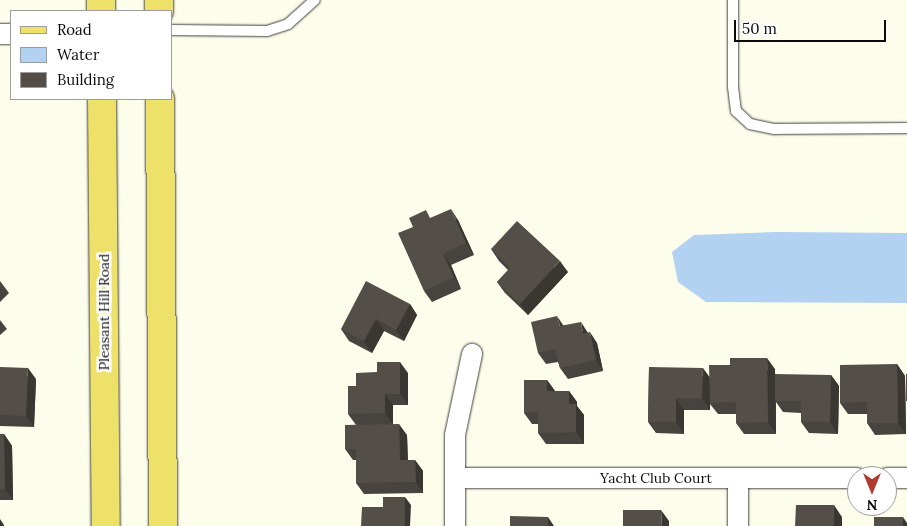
<!DOCTYPE html>
<style>
body{margin:0}
#map{position:relative;width:907px;height:526px;overflow:hidden;background:#fdfdeb;font-family:Lora,serif}
div>[style]{position:absolute}
.water>*{inset:0;background:#b3d1f1}
.roads{filter:drop-shadow(0 0 1px #3e3e3e) drop-shadow(0 0 1px #3e3e3e)}
.service>*{height:10px;margin:-5px;padding:0 5px;transform-origin:5px;border-radius:5px;background:#fff}
.minor>*{height:20px;margin:-10px;padding:0 10px;transform-origin:10px;border-radius:10px;background:#fff}
.primary>*{height:28px;margin:-14px;padding:0 14px;transform-origin:14px;border-radius:14px;background:#ede16a}
.wall>*{inset:0;background:#47433e}
.shaded-wall>*{inset:0;background:#3a3732}
.building>*{inset:0;background:#534e48}
span{translate:-50% -50%;white-space:nowrap;text-align:center;line-height:1.15;-webkit-text-stroke:5px #fff;paint-order:stroke}
.street-label{font-size:14px;color:#0b0b0b}
.legend{position:absolute;left:10px;top:10px;width:162px;height:90px;box-sizing:border-box;background:#fff;border:1px solid #9d9d9d;margin:0;padding:6px 9px;list-style:none;font-size:15px;color:#0b0b0b}
.legend li{display:flex;align-items:center;gap:10px;height:25px}
.legend b{width:25px;border:1px solid #9d9d9d}
.north{position:absolute;left:847px;top:466px;width:50px;height:50px;box-sizing:border-box;background:#fff;border:1px solid #9d9d9d;border-radius:50%;rotate:180deg;font-size:14px;font-weight:700;line-height:20px;text-align:center;color:#0b0b0b}
.north::after{content:'';display:block;margin:auto;width:18px;height:22px;background:#af3c2f;clip-path:polygon(50% 0,100% 100%,50% 72%,0 100%)}
.scale{position:absolute;left:734px;top:20px;width:152px;height:22px;box-sizing:border-box;border:2px solid #0b0b0b;border-top:0;padding-left:6px;font-size:15px;line-height:18px;white-space:nowrap;color:#0b0b0b;-webkit-text-stroke:4px #fff;paint-order:stroke}
</style>
<div id="map">
<div class="water">
<i style="clip-path:polygon(775px 232px,907px 233px,907px 303px,706px 302px,678px 282px,672px 252px,694px 235px)"></i>
</div>
<div class="roads">
<div class="service">
<i style="left:733px;top:0;width:87px;rotate:90deg"></i>
<i style="left:733px;top:87px;width:24px;rotate:83deg"></i>
<i style="left:736px;top:111px;width:19px;rotate:43deg"></i>
<i style="left:750px;top:124px;width:25px;rotate:12deg"></i>
<i style="left:774px;top:129px;width:133px;rotate:-0.4deg"></i>
<i style="left:171px;top:30px;width:96px;rotate:0.6deg"></i>
<i style="left:267px;top:31px;width:22px;rotate:-18deg"></i>
<i style="left:288px;top:24px;width:36px;rotate:-42deg"></i>
</div>
<div class="minor">
<i style="left:0;top:34px;width:11px"></i>
<i style="left:455px;top:478px;width:402px"></i>
<i style="left:887px;top:478px;width:20px"></i>
<i style="left:455px;top:526px;width:91px;rotate:-90deg"></i>
<i style="left:455px;top:435px;width:83px;rotate:-78.1deg"></i>
<i style="left:738px;top:526px;width:48px;rotate:-90deg"></i>
</div>
<div class="primary">
<i style="left:101px;top:0;width:11px;rotate:90deg"></i>
<i style="left:159px;top:0;width:11px;rotate:90deg"></i>
<i style="left:102px;top:99px;width:427px;rotate:89.5deg"></i>
<i style="left:160px;top:99px;width:427px;rotate:89.6deg"></i>
</div>
</div>
<div class="wall">
<i style="clip-path:polygon(431px 218px,458px 220px,474px 255px,451px 265px,461px 289px,432px 302px,424px 291px)"></i>
<i style="clip-path:polygon(491px 249px,568px 272px,528px 315px,505px 293px,497px 282px,508px 270px,499px 261px)"></i>
<i style="clip-path:polygon(0 281px,9px 293px,0 302px)"></i>
<i style="clip-path:polygon(410px 304px,417px 315px,404px 341px,384px 331px,372px 353px,349px 341px,341px 329px)"></i>
<i style="clip-path:polygon(0 320px,7px 329px,0 335px)"></i>
<i style="clip-path:polygon(564px 325px,588px 333px,597px 343px,603px 371px,568px 379px,560px 368px,558px 362px,546px 364px,538px 353px)"></i>
<i style="clip-path:polygon(897px 364px,905px 376px,906px 434px,875px 435px,867px 423px,867px 414px,848px 414px,840px 403px)"></i>
<i style="clip-path:polygon(0 367px,36px 379px,34px 427px,0 426px)"></i>
<i style="clip-path:polygon(649px 367px,709px 377px,775px 369px,775px 383px,831px 375px,839px 386px,838px 434px,809px 433px,801px 422px,801px 413px,783px 412px,776px 402px,776px 434px,744px 434px,736px 423px,736px 414px,718px 414px,710px 404px,710px 410px,684px 410px,684px 434px,656px 433px,648px 422px)"></i>
<i style="clip-path:polygon(408px 373px,408px 405px,393px 405px,393px 424px,407px 435px,408px 460px,415px 460px,423px 471px,423px 493px,364px 494px,356px 483px,356px 460px,353px 460px,345px 449px,356px 425px,348px 414px,356px 386px)"></i>
<i style="clip-path:polygon(547px 380px,555px 391px,569px 391px,577px 402px,577px 406px,584px 415px,584px 444px,546px 444px,538px 433px,538px 424px,532px 424px,524px 413px)"></i>
<i style="clip-path:polygon(0 434px,4px 434px,12px 446px,13px 500px,0 500px)"></i>
</div>
<div class="shaded-wall">
<i style="clip-path:polygon(451px 209px,458px 220px,474px 255px,466px 243px)"></i>
<i style="clip-path:polygon(443px 254px,451px 265px,461px 289px,454px 277px)"></i>
<i style="clip-path:polygon(560px 261px,568px 272px,528px 315px,520px 304px)"></i>
<i style="clip-path:polygon(410px 304px,417px 315px,404px 341px,396px 330px)"></i>
<i style="clip-path:polygon(557px 316px,565px 328px,560px 326px)"></i>
<i style="clip-path:polygon(376px 319px,384px 331px,372px 353px,364px 341px)"></i>
<i style="clip-path:polygon(581px 322px,588px 333px,583px 334px)"></i>
<i style="clip-path:polygon(590px 332px,597px 343px,603px 371px,596px 360px)"></i>
<i style="clip-path:polygon(767px 358px,775px 369px,776px 434px,768px 422px)"></i>
<i style="clip-path:polygon(400px 362px,408px 373px,408px 405px,400px 394px)"></i>
<i style="clip-path:polygon(897px 364px,905px 376px,906px 434px,898px 423px)"></i>
<i style="clip-path:polygon(28px 368px,36px 379px,34px 427px,26px 416px)"></i>
<i style="clip-path:polygon(703px 368px,711px 379px,710px 410px,702px 399px)"></i>
<i style="clip-path:polygon(831px 375px,839px 386px,838px 434px,830px 422px)"></i>
<i style="clip-path:polygon(547px 380px,555px 391px,547px 391px)"></i>
<i style="clip-path:polygon(569px 391px,577px 402px,577px 406px,584px 415px,584px 444px,576px 432px,569px 404px)"></i>
<i style="clip-path:polygon(385px 394px,393px 405px,393px 425px,385px 413px)"></i>
<i style="clip-path:polygon(676px 398px,684px 410px,684px 434px,676px 422px)"></i>
<i style="clip-path:polygon(399px 424px,407px 435px,408px 471px,400px 460px)"></i>
<i style="clip-path:polygon(4px 434px,12px 446px,13px 500px,5px 489px)"></i>
<i style="clip-path:polygon(415px 460px,423px 471px,423px 493px,416px 482px)"></i>
<i style="clip-path:polygon(405px 497px,411px 505px,410px 526px,405px 526px)"></i>
<i style="clip-path:polygon(834px 505px,842px 517px,842px 526px,834px 526px)"></i>
<i style="clip-path:polygon(661px 510px,669px 521px,669px 526px,662px 526px)"></i>
<i style="clip-path:polygon(548px 517px,554px 526px,548px 526px)"></i>
<i style="clip-path:polygon(903px 517px,907px 523px,907px 526px,903px 526px)"></i>
<i style="clip-path:polygon(0 519px,4px 525px,4px 526px,0 526px)"></i>
</div>
<div class="building">
<i style="clip-path:polygon(451px 209px,466px 243px,443px 254px,454px 277px,424px 291px,398px 233px,413px 227px,409px 218px,426px 210px,430px 218px)"></i>
<i style="clip-path:polygon(517px 221px,560px 261px,520px 304px,497px 282px,510px 268px,491px 249px)"></i>
<i style="clip-path:polygon(366px 281px,410px 304px,396px 330px,376px 319px,364px 341px,341px 329px)"></i>
<i style="clip-path:polygon(557px 316px,560px 326px,581px 322px,583px 334px,590px 332px,596px 360px,560px 368px,555px 349px,538px 353px,531px 322px)"></i>
<i style="clip-path:polygon(730px 358px,767px 358px,768px 422px,736px 423px,736px 402px,710px 403px,709px 365px,730px 365px)"></i>
<i style="clip-path:polygon(377px 362px,400px 362px,400px 394px,385px 394px,385px 413px,348px 414px,348px 386px,356px 386px,356px 373px,377px 372px)"></i>
<i style="clip-path:polygon(897px 364px,898px 423px,867px 423px,867px 402px,840px 403px,840px 365px)"></i>
<i style="clip-path:polygon(0 367px,28px 368px,26px 416px,0 415px)"></i>
<i style="clip-path:polygon(649px 367px,703px 368px,702px 399px,676px 398px,676px 422px,648px 422px)"></i>
<i style="clip-path:polygon(775px 374px,831px 375px,830px 422px,801px 422px,801px 401px,775px 401px)"></i>
<i style="clip-path:polygon(906px 374px,907px 374px,907px 401px,906px 401px)"></i>
<i style="clip-path:polygon(524px 380px,547px 380px,547px 391px,569px 391px,569px 404px,576px 404px,576px 432px,538px 433px,538px 412px,524px 413px)"></i>
<i style="clip-path:polygon(399px 424px,400px 460px,415px 460px,416px 482px,356px 483px,356px 449px,345px 449px,345px 425px)"></i>
<i style="clip-path:polygon(0 434px,4px 434px,5px 489px,0 489px)"></i>
<i style="clip-path:polygon(383px 497px,405px 497px,405px 526px,361px 526px,362px 507px,383px 507px)"></i>
<i style="clip-path:polygon(796px 505px,834px 505px,834px 526px,795px 526px)"></i>
<i style="clip-path:polygon(623px 510px,661px 510px,662px 526px,623px 526px)"></i>
<i style="clip-path:polygon(510px 516px,548px 517px,548px 526px,510px 526px)"></i>
<i style="clip-path:polygon(874px 517px,903px 517px,903px 526px,874px 526px)"></i>
</div>
<div class="street-label">
<span style="left:104px;top:312px;rotate:-90deg">Pleasant Hill Road</span>
<span style="left:656px;top:478px">Yacht Club Court</span>
</div>
<ul class="legend">
<li><b style="height:6px;background:#ede16a"></b>Road</li>
<li><b style="height:14px;background:#b3d1f1"></b>Water</li>
<li><b style="height:14px;background:#534e48"></b>Building</li>
</ul>
<div class="north">N</div>
<div class="scale">50 m</div>
</div>
